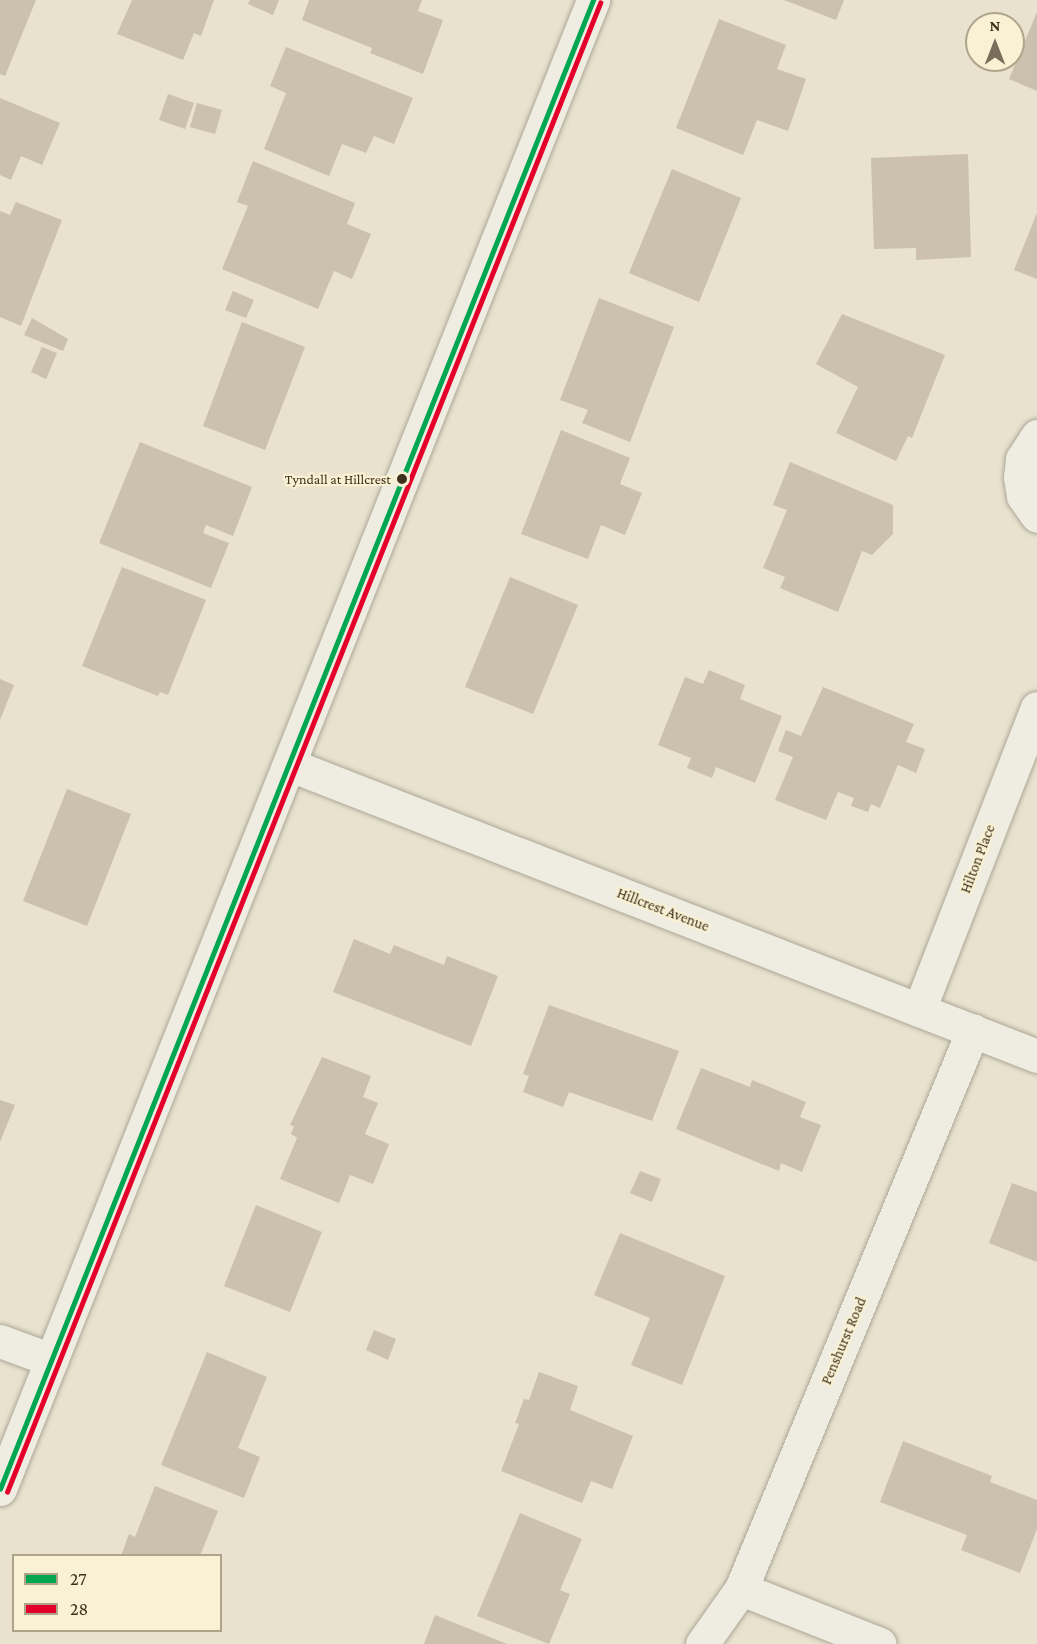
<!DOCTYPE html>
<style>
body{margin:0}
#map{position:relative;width:1037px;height:1644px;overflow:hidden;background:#e8e2ce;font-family:"Crimson Pro",serif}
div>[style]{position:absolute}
.building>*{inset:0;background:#ccc0ae}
.roads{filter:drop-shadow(0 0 2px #ada797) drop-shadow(0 0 2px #ada797)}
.street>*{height:33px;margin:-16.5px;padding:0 16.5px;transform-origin:16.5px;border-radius:16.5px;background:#efece1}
.secondary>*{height:33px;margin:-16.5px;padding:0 16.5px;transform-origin:16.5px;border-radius:16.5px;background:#efece1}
.bus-1>*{height:4.5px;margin:-2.25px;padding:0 2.25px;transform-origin:2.25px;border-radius:2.25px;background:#00a651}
.bus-2>*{height:4.5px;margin:-2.25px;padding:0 2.25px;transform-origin:2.25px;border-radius:2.25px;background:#e4002b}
.dots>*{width:16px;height:16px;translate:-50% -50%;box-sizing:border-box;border:3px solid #f9f1d4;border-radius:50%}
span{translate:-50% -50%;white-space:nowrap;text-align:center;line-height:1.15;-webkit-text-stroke:4.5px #f9f1d4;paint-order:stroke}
.bus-label{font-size:14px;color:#3e301d}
.right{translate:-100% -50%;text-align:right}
.street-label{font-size:15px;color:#3e301d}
.legend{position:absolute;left:12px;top:1554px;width:210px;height:78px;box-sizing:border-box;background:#f9f1d4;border:2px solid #aea48b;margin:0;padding:8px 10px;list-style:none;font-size:18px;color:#3e301d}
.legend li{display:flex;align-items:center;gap:12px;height:30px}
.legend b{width:30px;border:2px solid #aea48b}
.north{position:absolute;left:965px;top:12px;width:60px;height:60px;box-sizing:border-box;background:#f9f1d4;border:2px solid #aea48b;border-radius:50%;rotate:0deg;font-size:16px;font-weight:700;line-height:24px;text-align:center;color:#3e301d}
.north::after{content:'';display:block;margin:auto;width:21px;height:27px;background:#7a6e5b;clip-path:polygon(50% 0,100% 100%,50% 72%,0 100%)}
</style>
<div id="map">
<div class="building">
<i style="clip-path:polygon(0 0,36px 0,5px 76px,0 74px)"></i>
<i style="clip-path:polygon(132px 0,214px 0,201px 36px,194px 33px,183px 60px,117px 34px)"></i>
<i style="clip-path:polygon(250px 0,279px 0,273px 15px,248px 4px)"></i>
<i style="clip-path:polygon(309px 0,422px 0,418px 11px,443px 20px,423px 74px,370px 53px,372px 48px,302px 20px)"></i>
<i style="clip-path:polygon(784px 0,844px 0,836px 20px)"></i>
<i style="clip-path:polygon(1037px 12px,1037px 91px,1009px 79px)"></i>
<i style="clip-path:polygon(719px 19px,786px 45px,777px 69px,806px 79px,788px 131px,757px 120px,743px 155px,676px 128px)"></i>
<i style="clip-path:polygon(286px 47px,413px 98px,394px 144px,374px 136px,366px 153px,342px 144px,329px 176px,264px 149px,286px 93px,270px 86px)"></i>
<i style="clip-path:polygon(168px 94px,194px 103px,185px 129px,159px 120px)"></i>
<i style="clip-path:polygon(0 98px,60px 123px,42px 165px,21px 156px,11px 180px,0 175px)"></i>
<i style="clip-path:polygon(197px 103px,222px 110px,215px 134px,190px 127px)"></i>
<i style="clip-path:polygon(968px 154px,971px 257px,916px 260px,916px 248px,874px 249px,871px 158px)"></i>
<i style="clip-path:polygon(253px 161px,355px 203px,347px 224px,371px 234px,352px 279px,334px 271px,318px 309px,222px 269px,248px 206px,237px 202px)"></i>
<i style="clip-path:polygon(672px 169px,741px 198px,699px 302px,629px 273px)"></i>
<i style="clip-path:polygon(16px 202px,62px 220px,21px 326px,0 317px,0 211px,10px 215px)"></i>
<i style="clip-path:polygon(1037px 213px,1037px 279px,1014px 270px)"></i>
<i style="clip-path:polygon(233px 291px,254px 300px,246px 318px,225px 310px)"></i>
<i style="clip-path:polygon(599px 298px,674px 327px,630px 442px,582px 423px,588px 410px,560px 400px)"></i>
<i style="clip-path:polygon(842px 314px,945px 355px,912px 438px,908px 436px,896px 461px,836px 433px,858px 387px,816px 364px)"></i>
<i style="clip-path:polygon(32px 318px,68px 339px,63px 351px,24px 335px)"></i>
<i style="clip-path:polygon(242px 322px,305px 347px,265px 450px,203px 426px)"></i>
<i style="clip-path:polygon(42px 347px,57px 353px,46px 379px,31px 372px)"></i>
<i style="clip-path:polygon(561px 430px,630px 458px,620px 484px,642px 493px,625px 535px,601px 525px,588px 559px,521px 534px)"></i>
<i style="clip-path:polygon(140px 442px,252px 487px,233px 536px,206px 525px,203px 533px,229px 543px,211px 588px,99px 543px)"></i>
<i style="clip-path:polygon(790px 462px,893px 505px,893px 534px,872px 555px,862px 551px,838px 612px,780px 588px,785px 577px,763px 568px,787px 510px,773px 505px)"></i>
<i style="clip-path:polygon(122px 567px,206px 600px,168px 695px,160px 692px,158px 696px,82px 666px)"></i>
<i style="clip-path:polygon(510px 577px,578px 605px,533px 714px,465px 687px)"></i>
<i style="clip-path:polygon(709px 670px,745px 685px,740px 699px,782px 716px,755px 783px,716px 767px,712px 778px,687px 768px,691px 758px,658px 745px,685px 677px,703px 684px)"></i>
<i style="clip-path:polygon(0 679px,14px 685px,0 720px)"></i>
<i style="clip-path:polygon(823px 687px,914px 724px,906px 742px,925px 749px,916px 773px,898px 765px,880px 808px,871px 804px,868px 812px,851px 806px,854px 798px,838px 792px,826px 820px,775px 800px,793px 757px,778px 751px,786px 730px,801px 736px)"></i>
<i style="clip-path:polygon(67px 789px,131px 814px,87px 926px,23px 901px)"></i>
<i style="clip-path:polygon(354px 939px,390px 954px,394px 945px,444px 965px,447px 956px,498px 976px,471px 1046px,333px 992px)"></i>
<i style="clip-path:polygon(549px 1005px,679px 1051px,652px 1121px,569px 1092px,563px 1107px,523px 1092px,529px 1076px,523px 1074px)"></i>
<i style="clip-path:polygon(322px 1057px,371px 1076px,363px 1097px,378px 1103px,365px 1134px,389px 1144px,373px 1184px,350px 1175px,339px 1203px,280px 1179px,297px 1138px,291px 1134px,294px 1126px,290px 1125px)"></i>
<i style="clip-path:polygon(701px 1068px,750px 1087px,752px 1080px,806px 1102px,800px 1117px,821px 1125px,802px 1172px,781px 1163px,779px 1171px,676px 1129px)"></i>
<i style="clip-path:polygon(0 1100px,15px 1105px,0 1142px)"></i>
<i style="clip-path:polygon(640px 1171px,661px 1179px,652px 1202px,630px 1193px)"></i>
<i style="clip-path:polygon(1012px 1183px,1037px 1192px,1037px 1262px,989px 1243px)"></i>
<i style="clip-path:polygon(256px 1205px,322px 1232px,290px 1312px,224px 1286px)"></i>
<i style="clip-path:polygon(620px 1233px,725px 1276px,682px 1385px,631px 1365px,650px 1318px,594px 1295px)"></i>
<i style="clip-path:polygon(374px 1330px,396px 1339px,388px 1360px,366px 1350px)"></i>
<i style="clip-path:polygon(207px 1352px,267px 1377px,238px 1448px,260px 1457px,244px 1498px,161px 1465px)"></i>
<i style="clip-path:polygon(539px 1372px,578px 1386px,570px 1410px,633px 1436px,612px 1489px,591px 1481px,582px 1503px,501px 1471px,519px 1424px,515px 1423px,524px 1399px,529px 1400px)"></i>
<i style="clip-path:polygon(903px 1441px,992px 1476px,990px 1482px,1037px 1500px,1037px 1529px,1020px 1573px,961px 1550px,967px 1535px,880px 1502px)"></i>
<i style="clip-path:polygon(155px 1486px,218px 1511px,200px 1556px,121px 1556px,129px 1534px,135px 1537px)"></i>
<i style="clip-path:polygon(520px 1513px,582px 1539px,560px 1590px,570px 1594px,549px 1644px,477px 1616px)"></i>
<i style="clip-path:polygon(435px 1615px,507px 1644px,424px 1644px)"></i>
</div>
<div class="roads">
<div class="street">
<i style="left:1037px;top:436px;width:27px;rotate:123deg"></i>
<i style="left:1022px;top:459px;width:18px;rotate:96deg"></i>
<i style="left:1020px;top:477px;width:19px;rotate:81deg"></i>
<i style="left:1023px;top:496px;width:24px;rotate:55deg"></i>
<i style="left:290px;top:765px;width:802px;rotate:21.28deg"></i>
<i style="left:919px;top:1010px;width:324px;rotate:-68.7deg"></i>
<i style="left:0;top:1341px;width:55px;rotate:20.1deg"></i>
<i style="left:741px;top:1589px;width:149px;rotate:21.6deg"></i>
<i style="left:702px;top:1644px;width:67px;rotate:-54.7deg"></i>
<i style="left:741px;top:1589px;width:605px;rotate:-67.46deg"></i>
</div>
<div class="secondary">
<i style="left:0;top:1489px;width:1603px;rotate:-68.28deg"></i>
</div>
</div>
<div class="bus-1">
<i style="left:0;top:1489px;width:1603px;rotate:-68.28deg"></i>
</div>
<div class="bus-2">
<i style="left:7px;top:1492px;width:1603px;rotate:-68.28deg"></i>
</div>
<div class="dots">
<i style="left:402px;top:479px;background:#3e301d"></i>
</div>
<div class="bus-label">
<span class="right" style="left:391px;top:479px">Tyndall at Hillcrest</span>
</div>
<div class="street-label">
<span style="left:978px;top:859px;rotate:-69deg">Hilton Place</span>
<span style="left:663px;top:910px;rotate:21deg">Hillcrest Avenue</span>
<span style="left:844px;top:1341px;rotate:-67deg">Penshurst Road</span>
</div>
<ul class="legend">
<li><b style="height:8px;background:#00a651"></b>27</li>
<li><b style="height:8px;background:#e4002b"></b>28</li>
</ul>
<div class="north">N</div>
</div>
